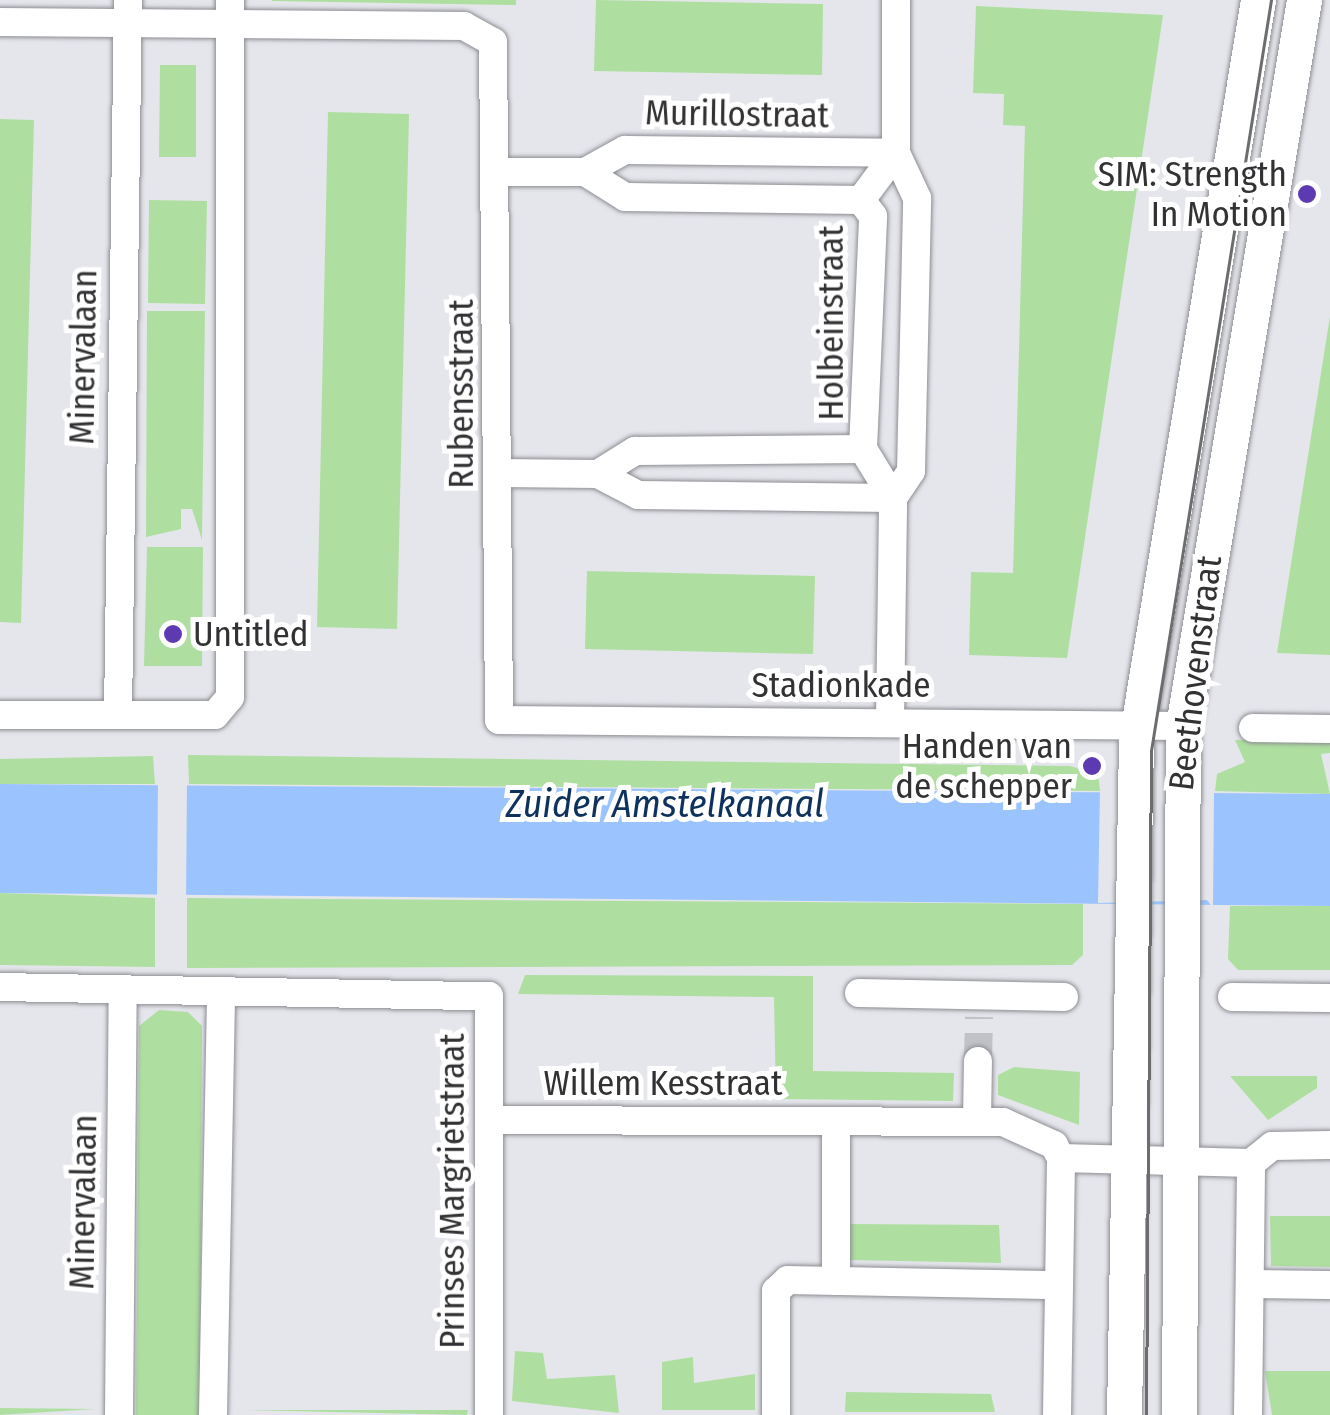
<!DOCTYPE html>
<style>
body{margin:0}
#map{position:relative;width:1330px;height:1415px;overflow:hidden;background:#e5e6ec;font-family:"Fira Sans Condensed",sans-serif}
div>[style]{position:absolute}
.green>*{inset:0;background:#aedfa0}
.water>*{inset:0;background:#9bc4fe}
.pier>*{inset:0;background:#e5e6ec}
.minor-tunnel>*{height:28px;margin-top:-14px;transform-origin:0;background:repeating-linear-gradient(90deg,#c1c2c7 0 28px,transparent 0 42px)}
.roads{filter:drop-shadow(0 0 2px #8d8e93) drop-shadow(0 0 2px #8d8e93)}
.minor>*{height:28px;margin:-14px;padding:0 14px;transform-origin:14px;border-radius:14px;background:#fff}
.major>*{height:35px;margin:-17.5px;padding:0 17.5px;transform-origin:17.5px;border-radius:17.5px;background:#fff}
.tram>*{height:2.5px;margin:-1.25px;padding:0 1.25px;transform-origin:1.25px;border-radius:1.25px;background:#6d6d70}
.dots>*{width:28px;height:28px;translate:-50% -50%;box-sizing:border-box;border:5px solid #fff;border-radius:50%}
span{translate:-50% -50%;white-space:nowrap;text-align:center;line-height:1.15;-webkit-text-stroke:10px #fff;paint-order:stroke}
.street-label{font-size:35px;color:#323234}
.poi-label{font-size:35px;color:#323234}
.right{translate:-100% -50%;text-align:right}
.left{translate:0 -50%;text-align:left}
.water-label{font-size:38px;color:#0f315d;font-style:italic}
</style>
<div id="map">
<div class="green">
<i style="clip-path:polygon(516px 0,516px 5px,272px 1px,272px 0)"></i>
<i style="clip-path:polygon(596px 0,823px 4px,822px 75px,594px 71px)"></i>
<i style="clip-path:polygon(976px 6px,1163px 15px,1067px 658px,969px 655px,971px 572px,1013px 573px,1025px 126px,1003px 125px,1004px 94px,973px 93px)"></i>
<i style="clip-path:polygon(160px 65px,196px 65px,196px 157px,159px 157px)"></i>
<i style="clip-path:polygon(328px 112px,409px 114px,397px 629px,317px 627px)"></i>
<i style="clip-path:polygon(0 119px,34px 120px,21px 623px,0 622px)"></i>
<i style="clip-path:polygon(149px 200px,207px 201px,205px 304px,148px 303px)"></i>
<i style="clip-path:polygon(147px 311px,205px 311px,202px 540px,192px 509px,181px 509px,181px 529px,146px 537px)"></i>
<i style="clip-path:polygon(1330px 316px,1330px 655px,1277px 653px)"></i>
<i style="clip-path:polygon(147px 547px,203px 547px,202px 666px,144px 666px)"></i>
<i style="clip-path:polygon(587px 571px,815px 576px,813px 654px,585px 649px)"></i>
<i style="clip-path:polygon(1330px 738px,1330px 753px,1321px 754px,1330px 794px,1215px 791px,1217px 774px,1245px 762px,1235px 740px)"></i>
<i style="clip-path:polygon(188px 755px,1069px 766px,1098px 773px,1100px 791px,189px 784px)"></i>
<i style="clip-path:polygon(153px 756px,155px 784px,0 784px,0 759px)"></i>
<i style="clip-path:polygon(0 893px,155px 898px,155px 967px,0 965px)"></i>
<i style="clip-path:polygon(187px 898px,1083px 904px,1083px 955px,1072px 965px,187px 968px)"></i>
<i style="clip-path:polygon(1230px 906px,1330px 906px,1330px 970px,1238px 970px,1228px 959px)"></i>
<i style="clip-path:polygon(525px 975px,813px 976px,813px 1071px,954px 1073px,953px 1101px,776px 1099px,774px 997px,518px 994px)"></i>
<i style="clip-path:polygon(159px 1010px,188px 1012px,202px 1026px,200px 1415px,136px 1415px,139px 1026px)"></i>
<i style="clip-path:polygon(1014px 1067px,1080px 1072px,1079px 1125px,998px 1095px,998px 1075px)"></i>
<i style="clip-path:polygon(1230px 1076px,1317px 1076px,1317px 1088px,1268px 1120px)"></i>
<i style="clip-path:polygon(1270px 1216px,1330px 1216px,1330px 1267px,1271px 1266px)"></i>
<i style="clip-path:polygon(848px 1224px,999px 1225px,1001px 1263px,848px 1260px)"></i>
<i style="clip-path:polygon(515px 1351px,543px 1353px,547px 1379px,615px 1375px,619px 1413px,512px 1401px)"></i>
<i style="clip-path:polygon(693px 1357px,694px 1383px,755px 1374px,755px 1410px,662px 1410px,662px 1362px)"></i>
<i style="clip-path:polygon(1265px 1371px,1330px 1371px,1330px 1415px,1272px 1415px)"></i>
<i style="clip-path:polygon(846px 1392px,991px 1394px,995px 1412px,845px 1412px)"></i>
<i style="clip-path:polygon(0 1408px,95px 1409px,0 1415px)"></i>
<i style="clip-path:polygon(244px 1410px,468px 1410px,467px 1415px)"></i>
</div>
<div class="water">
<i style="clip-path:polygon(0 784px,1330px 794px,1330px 906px,0 893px)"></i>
</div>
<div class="pier">
<i style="clip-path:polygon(158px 779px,187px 779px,186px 903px,157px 903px)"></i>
<i style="clip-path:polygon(1100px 789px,1214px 790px,1213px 908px,1207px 900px,1098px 903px)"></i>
</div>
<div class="minor-tunnel">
<i style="left:978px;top:1061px;width:44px;rotate:-88.7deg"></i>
</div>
<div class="roads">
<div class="minor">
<i style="left:0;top:22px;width:464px;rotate:0.5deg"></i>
<i style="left:464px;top:26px;width:33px;rotate:29deg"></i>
<i style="left:493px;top:42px;width:678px;rotate:89.49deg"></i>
<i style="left:499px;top:720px;width:684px;rotate:0.5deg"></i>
<i style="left:498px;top:172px;width:87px"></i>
<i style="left:585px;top:172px;width:46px;rotate:-28.8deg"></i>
<i style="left:625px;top:150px;width:271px;rotate:0.6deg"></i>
<i style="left:585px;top:172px;width:47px;rotate:32deg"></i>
<i style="left:625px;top:197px;width:236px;rotate:0.7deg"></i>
<i style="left:498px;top:473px;width:100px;rotate:0.6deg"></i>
<i style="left:598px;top:474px;width:45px;rotate:27.7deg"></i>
<i style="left:638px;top:495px;width:255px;rotate:0.7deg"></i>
<i style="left:598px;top:474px;width:44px;rotate:-31.9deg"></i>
<i style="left:635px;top:451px;width:228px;rotate:-0.5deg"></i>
<i style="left:893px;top:498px;width:32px;rotate:-56deg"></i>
<i style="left:911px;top:471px;width:273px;rotate:-88.7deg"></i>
<i style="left:917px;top:198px;width:50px;rotate:-115deg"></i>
<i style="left:896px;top:153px;width:153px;rotate:-90deg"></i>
<i style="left:0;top:715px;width:215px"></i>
<i style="left:215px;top:715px;width:23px;rotate:-50deg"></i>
<i style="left:230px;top:697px;width:697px;rotate:-90deg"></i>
<i style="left:118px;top:715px;width:715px;rotate:-89.2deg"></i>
<i style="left:890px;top:722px;width:224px;rotate:-89.2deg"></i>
<i style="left:893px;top:498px;width:57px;rotate:-121.5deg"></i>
<i style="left:863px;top:449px;width:233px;rotate:-87.5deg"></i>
<i style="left:873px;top:216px;width:20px;rotate:-127deg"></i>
<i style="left:861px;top:200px;width:59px;rotate:-53.3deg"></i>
<i style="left:1253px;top:728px;width:77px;rotate:0.7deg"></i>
<i style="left:0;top:987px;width:489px;rotate:1.1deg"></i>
<i style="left:489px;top:996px;width:419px;rotate:90deg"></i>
<i style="left:859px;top:993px;width:205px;rotate:1.1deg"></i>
<i style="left:1232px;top:997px;width:98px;rotate:0.6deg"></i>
<i style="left:490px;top:1120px;width:513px;rotate:0.22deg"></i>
<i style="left:1003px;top:1122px;width:56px;rotate:24.3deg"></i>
<i style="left:1054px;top:1145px;width:15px;rotate:62deg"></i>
<i style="left:836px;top:1121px;width:160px;rotate:90deg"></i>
<i style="left:977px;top:1122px;width:61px;rotate:-89.1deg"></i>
<i style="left:1061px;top:1158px;width:190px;rotate:1.5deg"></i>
<i style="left:1251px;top:1163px;width:27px;rotate:-39deg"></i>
<i style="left:1272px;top:1146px;width:58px;rotate:-1deg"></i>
<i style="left:1250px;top:1284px;width:80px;rotate:0.7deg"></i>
<i style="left:119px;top:1415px;width:425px;rotate:-89.5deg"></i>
<i style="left:213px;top:1415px;width:424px;rotate:-88.9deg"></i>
<i style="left:776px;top:1415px;width:124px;rotate:-90deg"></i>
<i style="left:776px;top:1291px;width:16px;rotate:-43deg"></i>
<i style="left:788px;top:1280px;width:271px;rotate:1.1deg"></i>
<i style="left:1057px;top:1415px;width:257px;rotate:-89.1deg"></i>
<i style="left:1248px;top:1415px;width:252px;rotate:-89.3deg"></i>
</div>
<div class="major">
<i style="left:1124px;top:1415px;width:676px;rotate:-88.98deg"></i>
<i style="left:1136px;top:739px;width:749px;rotate:-80.63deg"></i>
<i style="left:1179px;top:1415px;width:689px;rotate:-89.67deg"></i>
<i style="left:1183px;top:726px;width:736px;rotate:-80.54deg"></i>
</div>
</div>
<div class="tram">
<i style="left:1146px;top:1415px;width:664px;rotate:-89.57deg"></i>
<i style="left:1151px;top:751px;width:761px;rotate:-80.92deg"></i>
</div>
<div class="dots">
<i style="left:1307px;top:194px;background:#5e3ab2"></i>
<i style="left:173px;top:634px;background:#5e3ab2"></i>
<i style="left:1092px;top:766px;background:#5e3ab2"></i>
</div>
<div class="street-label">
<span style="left:737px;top:114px;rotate:1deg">Murillostraat</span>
<span style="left:831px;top:323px;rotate:-90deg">Holbeinstraat</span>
<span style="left:83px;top:357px;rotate:-89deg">Minervalaan</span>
<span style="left:461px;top:394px;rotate:-90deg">Rubensstraat</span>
<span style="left:1195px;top:673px;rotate:-83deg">Beethovenstraat</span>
<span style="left:841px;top:685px">Stadionkade</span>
<span style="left:663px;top:1083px">Willem Kesstraat</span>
<span style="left:452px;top:1191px;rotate:-90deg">Prinses Margrietstraat</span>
<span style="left:83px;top:1202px;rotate:-89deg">Minervalaan</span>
</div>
<div class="poi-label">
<span class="right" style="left:1287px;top:194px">SIM: Strength<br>In Motion</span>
<span class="left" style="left:193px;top:634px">Untitled</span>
<span class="right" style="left:1072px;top:766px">Handen van<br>de schepper</span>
</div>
<div class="water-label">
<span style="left:665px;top:805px">Zuider Amstelkanaal</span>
</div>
</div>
